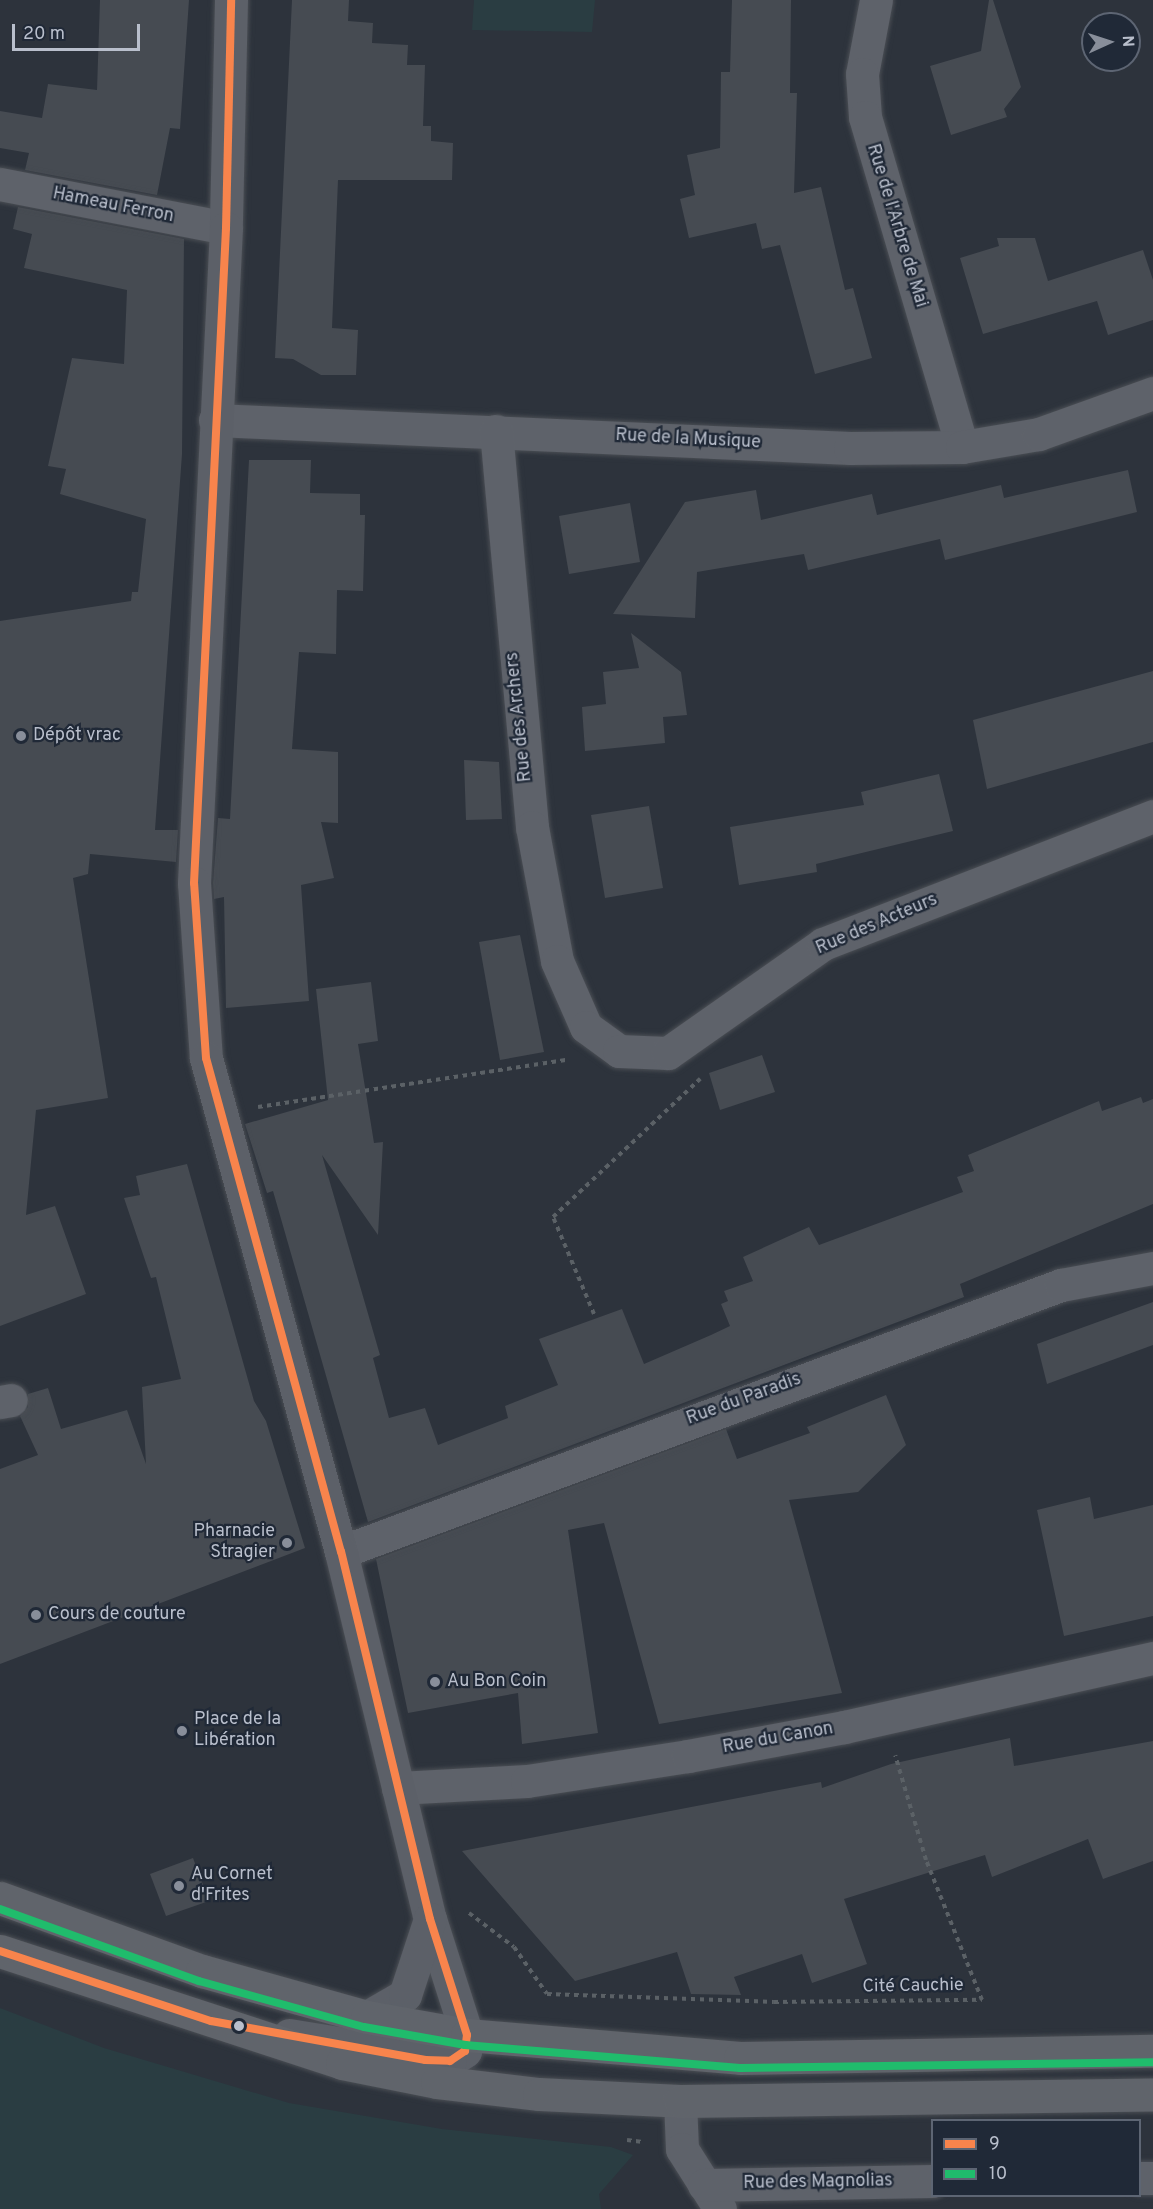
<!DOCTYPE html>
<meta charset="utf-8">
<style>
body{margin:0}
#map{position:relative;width:1153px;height:2209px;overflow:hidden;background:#2d333c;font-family:Overpass,sans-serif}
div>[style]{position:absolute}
.green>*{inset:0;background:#2a3d42}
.building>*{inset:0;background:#464b52}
.path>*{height:4px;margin-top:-2px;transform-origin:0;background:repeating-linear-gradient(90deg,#5b6166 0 4.5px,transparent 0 9px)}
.roads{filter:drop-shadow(0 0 2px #4a4e54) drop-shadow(0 0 2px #4a4e54)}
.street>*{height:33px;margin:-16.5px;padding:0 16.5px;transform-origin:16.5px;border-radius:16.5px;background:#5e626a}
.secondary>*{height:33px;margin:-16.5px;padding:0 16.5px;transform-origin:16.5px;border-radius:16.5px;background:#5c6068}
.primary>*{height:33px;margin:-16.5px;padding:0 16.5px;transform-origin:16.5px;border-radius:16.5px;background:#60646b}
.bus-1>*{height:8px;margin:-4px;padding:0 4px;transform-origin:4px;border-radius:4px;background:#f8844c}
.bus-2>*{height:8px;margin:-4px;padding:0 4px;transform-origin:4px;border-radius:4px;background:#20bc6c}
.dots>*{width:16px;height:16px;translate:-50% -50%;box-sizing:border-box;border:3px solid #202937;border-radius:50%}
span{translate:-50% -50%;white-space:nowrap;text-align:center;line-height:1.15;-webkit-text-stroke:4.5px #202937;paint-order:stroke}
.street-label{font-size:18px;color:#b9bfcc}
.poi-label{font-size:18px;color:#b9bfcc}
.left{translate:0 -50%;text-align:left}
.right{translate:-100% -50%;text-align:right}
.legend{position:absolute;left:931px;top:2119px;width:210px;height:78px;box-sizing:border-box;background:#202937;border:2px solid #5d6573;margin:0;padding:8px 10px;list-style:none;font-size:18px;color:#b9bfcc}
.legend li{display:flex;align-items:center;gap:12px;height:30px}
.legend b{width:30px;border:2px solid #5d6573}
.north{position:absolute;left:1081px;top:12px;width:60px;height:60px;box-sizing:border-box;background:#202937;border:2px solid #5d6573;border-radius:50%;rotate:87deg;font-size:16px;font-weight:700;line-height:24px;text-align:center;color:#b9bfcc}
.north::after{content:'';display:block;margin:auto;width:21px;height:27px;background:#888e9a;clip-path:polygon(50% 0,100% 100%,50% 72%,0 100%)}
.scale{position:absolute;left:12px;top:24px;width:128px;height:27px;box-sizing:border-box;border:3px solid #b9bfcc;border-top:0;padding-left:8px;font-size:18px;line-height:21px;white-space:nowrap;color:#b9bfcc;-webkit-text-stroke:4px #202937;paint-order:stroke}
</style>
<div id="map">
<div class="green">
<i style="clip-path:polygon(474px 0,595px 0,592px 32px,472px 30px)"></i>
<i style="clip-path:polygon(0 2008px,104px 2048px,289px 2103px,442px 2129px,611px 2147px,633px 2155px,599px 2194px,601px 2209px,0 2209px)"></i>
</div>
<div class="building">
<i style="clip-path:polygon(100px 0,189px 0,180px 129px,170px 128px,157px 195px,25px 170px,29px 153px,0 148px,0 111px,42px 118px,48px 84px,97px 90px)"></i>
<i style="clip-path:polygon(292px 0,349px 0,348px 21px,373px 23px,372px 43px,408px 45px,407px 65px,425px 65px,423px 126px,431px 126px,431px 141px,453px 143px,452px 180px,338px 180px,332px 328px,358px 330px,356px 375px,321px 375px,293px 359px,275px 358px)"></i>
<i style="clip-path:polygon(732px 0,791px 0,790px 93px,797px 93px,794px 193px,821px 187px,845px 290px,853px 288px,872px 358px,815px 374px,780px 245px,762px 249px,756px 223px,689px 238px,680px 199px,695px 195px,687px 155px,720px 148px,721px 72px,730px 72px)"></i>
<i style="clip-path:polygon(989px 0,993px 0,1021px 87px,1004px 109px,1007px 117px,951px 135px,930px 66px,981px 51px)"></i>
<i style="clip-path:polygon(18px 207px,184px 239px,182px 454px,155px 830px,178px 830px,176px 862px,90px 854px,88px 874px,73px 878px,108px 1098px,36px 1110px,26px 1215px,55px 1206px,86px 1294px,0 1326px,0 621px,131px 601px,132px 592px,138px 592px,146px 519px,60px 494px,66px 469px,48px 466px,72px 358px,124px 364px,127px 290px,24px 268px,32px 234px,13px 229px)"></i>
<i style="clip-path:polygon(997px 238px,1035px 238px,1048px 281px,1143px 250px,1153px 280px,1153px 320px,1108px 335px,1097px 301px,983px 334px,960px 258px,999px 246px)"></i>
<i style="clip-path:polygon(249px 460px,311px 460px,310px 493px,360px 494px,360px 515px,365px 515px,363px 591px,337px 590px,336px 654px,299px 652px,292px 749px,338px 752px,338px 823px,321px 822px,334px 878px,301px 885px,309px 1001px,226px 1008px,224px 897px,214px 899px,213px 883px,218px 818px,230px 819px)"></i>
<i style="clip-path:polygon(1128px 470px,1137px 512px,945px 560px,940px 539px,808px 570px,804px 554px,697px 572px,695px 618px,613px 614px,685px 502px,756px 490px,761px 520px,872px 494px,877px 515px,1001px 485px,1004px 498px)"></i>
<i style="clip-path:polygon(630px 503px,640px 562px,569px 574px,559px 516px)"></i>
<i style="clip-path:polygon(631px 633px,681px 672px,687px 715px,663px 717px,665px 743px,585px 751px,582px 707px,606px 704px,603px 672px,639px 668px)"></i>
<i style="clip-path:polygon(1153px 671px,1153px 742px,987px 789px,973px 720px)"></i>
<i style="clip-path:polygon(464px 760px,499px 762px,502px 819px,466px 820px)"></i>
<i style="clip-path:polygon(939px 774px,953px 831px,816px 864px,817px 872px,739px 885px,730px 827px,864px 805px,861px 792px)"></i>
<i style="clip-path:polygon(649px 806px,663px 888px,605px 898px,591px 815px)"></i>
<i style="clip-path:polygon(520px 935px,544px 1052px,500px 1060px,479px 942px)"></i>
<i style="clip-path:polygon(371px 982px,378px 1041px,358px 1044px,374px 1143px,383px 1142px,378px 1235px,322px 1155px,380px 1355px,373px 1358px,389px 1418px,425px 1408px,438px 1445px,508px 1418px,505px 1406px,558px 1385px,539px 1339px,622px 1309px,644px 1364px,711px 1335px,730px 1326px,721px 1304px,728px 1301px,724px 1291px,753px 1281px,743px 1257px,809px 1227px,819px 1245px,963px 1192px,957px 1177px,974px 1171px,968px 1155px,1099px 1101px,1102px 1111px,1141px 1097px,1143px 1103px,1153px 1099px,1153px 1204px,960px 1284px,964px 1297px,368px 1522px,273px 1191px,267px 1193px,245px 1124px,328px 1100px,316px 989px)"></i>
<i style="clip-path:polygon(762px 1055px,775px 1092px,720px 1110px,709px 1073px)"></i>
<i style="clip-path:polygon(187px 1164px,254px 1401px,266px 1421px,305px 1548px,0 1664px,0 1469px,38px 1455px,20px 1416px,28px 1407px,28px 1394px,48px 1388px,61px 1429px,127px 1410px,146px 1464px,142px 1387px,181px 1379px,156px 1277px,151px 1278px,124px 1198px,140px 1195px,136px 1176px)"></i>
<i style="clip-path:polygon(1153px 1302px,1153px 1345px,1047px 1384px,1037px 1344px)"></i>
<i style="clip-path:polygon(886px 1395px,906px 1445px,858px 1492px,789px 1500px,842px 1693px,659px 1724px,604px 1523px,568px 1530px,598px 1733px,522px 1744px,518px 1693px,408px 1713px,376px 1559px,726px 1429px,737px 1459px,810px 1433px,807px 1427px)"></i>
<i style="clip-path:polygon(1090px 1497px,1094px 1519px,1153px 1505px,1153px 1616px,1064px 1636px,1037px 1510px)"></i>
<i style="clip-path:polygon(1010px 1738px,1014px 1766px,1153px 1741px,1153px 1861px,1103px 1879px,1088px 1839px,992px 1877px,985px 1855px,844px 1899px,867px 1964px,812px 1983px,802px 1954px,734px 1977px,741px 1995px,691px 1994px,677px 1952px,575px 1981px,462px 1851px,821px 1782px,822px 1788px,891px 1764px)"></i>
<i style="clip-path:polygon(193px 1858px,209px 1901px,166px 1916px,150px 1874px)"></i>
</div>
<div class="path">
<i style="left:258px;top:1107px;width:311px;rotate:-8.7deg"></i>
<i style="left:594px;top:1314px;width:105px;rotate:-112.9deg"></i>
<i style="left:553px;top:1217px;width:202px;rotate:-43.2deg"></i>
<i style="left:469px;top:1913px;width:56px;rotate:37.1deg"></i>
<i style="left:514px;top:1947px;width:57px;rotate:54.9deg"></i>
<i style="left:547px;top:1994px;width:227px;rotate:2deg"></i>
<i style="left:774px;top:2002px;width:208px;rotate:-0.6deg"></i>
<i style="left:982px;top:2000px;width:151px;rotate:-111.8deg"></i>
<i style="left:926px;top:1860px;width:109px;rotate:-106.4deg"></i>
<i style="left:627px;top:2140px;width:16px;rotate:7deg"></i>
</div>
<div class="roads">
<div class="street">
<i style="left:876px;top:0;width:75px;rotate:100.7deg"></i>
<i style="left:862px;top:74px;width:43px;rotate:86deg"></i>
<i style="left:865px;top:117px;width:344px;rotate:73.6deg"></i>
<i style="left:0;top:184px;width:230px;rotate:11deg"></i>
<i style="left:215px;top:420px;width:636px;rotate:2.52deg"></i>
<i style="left:850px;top:448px;width:112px;rotate:-0.5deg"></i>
<i style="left:962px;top:447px;width:78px;rotate:-9.6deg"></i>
<i style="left:1039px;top:434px;width:121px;rotate:-19.8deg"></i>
<i style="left:496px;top:431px;width:398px;rotate:84.8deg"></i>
<i style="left:532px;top:827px;width:136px;rotate:79.4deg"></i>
<i style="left:557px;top:961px;width:72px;rotate:66.3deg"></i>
<i style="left:586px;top:1027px;width:41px;rotate:36deg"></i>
<i style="left:619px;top:1051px;width:49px;rotate:2.3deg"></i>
<i style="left:668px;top:1053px;width:189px;rotate:-35.1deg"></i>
<i style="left:823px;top:944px;width:354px;rotate:-21.2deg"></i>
<i style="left:0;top:1402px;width:11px;rotate:-10deg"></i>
<i style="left:341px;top:1552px;width:768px;rotate:-20.35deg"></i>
<i style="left:1061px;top:1285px;width:94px;rotate:-10.5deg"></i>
<i style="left:398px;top:1788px;width:129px;rotate:-3.1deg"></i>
<i style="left:527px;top:1781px;width:163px;rotate:-8.8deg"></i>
<i style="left:688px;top:1756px;width:159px;rotate:-10.5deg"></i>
<i style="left:844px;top:1727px;width:317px;rotate:-12.6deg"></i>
<i style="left:680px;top:2101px;width:48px;rotate:87.6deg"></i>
<i style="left:682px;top:2149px;width:71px;rotate:57.7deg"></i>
<i style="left:1140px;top:2178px;width:13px"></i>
<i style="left:704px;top:2185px;width:228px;rotate:-1deg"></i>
</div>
<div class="secondary">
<i style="left:231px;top:0;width:228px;rotate:91.3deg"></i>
<i style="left:226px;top:228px;width:656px;rotate:92.8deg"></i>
<i style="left:194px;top:883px;width:175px;rotate:86.1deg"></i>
<i style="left:206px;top:1058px;width:512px;rotate:74.72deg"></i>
<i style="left:341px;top:1552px;width:378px;rotate:76.4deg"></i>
<i style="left:430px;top:1919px;width:122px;rotate:72.3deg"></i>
<i style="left:467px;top:2035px;width:16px;rotate:97deg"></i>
<i style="left:465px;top:2051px;width:18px;rotate:146deg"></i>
<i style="left:450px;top:2061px;width:163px;rotate:-170.8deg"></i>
<i style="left:367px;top:2017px;width:44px;rotate:-30.1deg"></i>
<i style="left:405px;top:1995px;width:80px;rotate:-71.8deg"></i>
</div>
<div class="primary">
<i style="left:0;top:1898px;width:215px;rotate:19.9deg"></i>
<i style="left:202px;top:1971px;width:171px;rotate:15.6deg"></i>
<i style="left:367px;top:2017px;width:102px;rotate:10.2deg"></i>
<i style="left:467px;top:2035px;width:274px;rotate:4.8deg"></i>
<i style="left:740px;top:2058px;width:413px;rotate:-1deg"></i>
<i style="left:0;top:1951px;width:360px;rotate:18.1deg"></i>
<i style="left:342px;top:2063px;width:97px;rotate:11.3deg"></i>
<i style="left:437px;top:2082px;width:103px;rotate:6.7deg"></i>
<i style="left:539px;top:2094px;width:141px;rotate:2.8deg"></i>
<i style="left:680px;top:2101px;width:473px;rotate:-0.8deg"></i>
</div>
</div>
<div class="bus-1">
<i style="left:0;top:1951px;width:222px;rotate:18.4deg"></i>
<i style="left:211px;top:2021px;width:218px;rotate:10.3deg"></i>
<i style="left:425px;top:2060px;width:25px;rotate:2deg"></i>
<i style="left:450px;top:2061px;width:18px;rotate:-34deg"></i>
<i style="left:465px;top:2051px;width:16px;rotate:-83deg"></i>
<i style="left:467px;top:2035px;width:122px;rotate:-107.7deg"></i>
<i style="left:430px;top:1919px;width:378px;rotate:-103.6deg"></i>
<i style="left:341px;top:1552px;width:512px;rotate:-105.28deg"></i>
<i style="left:206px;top:1058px;width:175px;rotate:-93.9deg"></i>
<i style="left:194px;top:883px;width:656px;rotate:-87.2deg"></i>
<i style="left:226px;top:228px;width:228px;rotate:-88.7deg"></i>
</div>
<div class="bus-2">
<i style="left:0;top:1909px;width:212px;rotate:19.9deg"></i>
<i style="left:199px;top:1981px;width:171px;rotate:15.6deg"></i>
<i style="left:364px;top:2027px;width:103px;rotate:10.1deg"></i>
<i style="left:465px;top:2045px;width:276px;rotate:4.8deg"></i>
<i style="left:740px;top:2068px;width:413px;rotate:-0.8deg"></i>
</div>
<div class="dots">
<i style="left:21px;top:736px;background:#888e9a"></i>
<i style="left:287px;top:1543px;background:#888e9a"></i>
<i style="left:36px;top:1615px;background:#888e9a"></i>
<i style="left:435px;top:1682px;background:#888e9a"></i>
<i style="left:182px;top:1731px;background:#888e9a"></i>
<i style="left:179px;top:1886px;background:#888e9a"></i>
<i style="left:239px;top:2026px;background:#b9bfcc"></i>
</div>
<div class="street-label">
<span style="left:113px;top:206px;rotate:11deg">Hameau Ferron</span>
<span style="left:896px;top:226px;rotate:73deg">Rue de l'Arbre de Mai</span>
<span style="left:688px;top:440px;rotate:3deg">Rue de la Musique</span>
<span style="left:520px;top:717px;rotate:-96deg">Rue des Archers</span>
<span style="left:877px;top:925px;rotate:-23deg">Rue des Acteurs</span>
<span style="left:744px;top:1400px;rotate:-20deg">Rue du Paradis</span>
<span style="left:778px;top:1739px;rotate:-10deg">Rue du Canon</span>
<span style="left:913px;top:1987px;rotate:-1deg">Cité Cauchie</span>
<span style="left:818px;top:2183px;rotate:-1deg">Rue des Magnolias</span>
</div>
<div class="poi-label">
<span class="left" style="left:33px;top:736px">Dépôt vrac</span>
<span class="right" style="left:275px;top:1543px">Pharnacie<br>Stragier</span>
<span class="left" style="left:48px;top:1615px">Cours de couture</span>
<span class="left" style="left:447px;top:1682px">Au Bon Coin</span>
<span class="left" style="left:194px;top:1731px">Place de la<br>Libération</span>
<span class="left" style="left:191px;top:1886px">Au Cornet<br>d'Frites</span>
</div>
<ul class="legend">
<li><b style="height:8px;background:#f8844c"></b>9</li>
<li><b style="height:8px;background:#20bc6c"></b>10</li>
</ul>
<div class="north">N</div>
<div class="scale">20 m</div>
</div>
